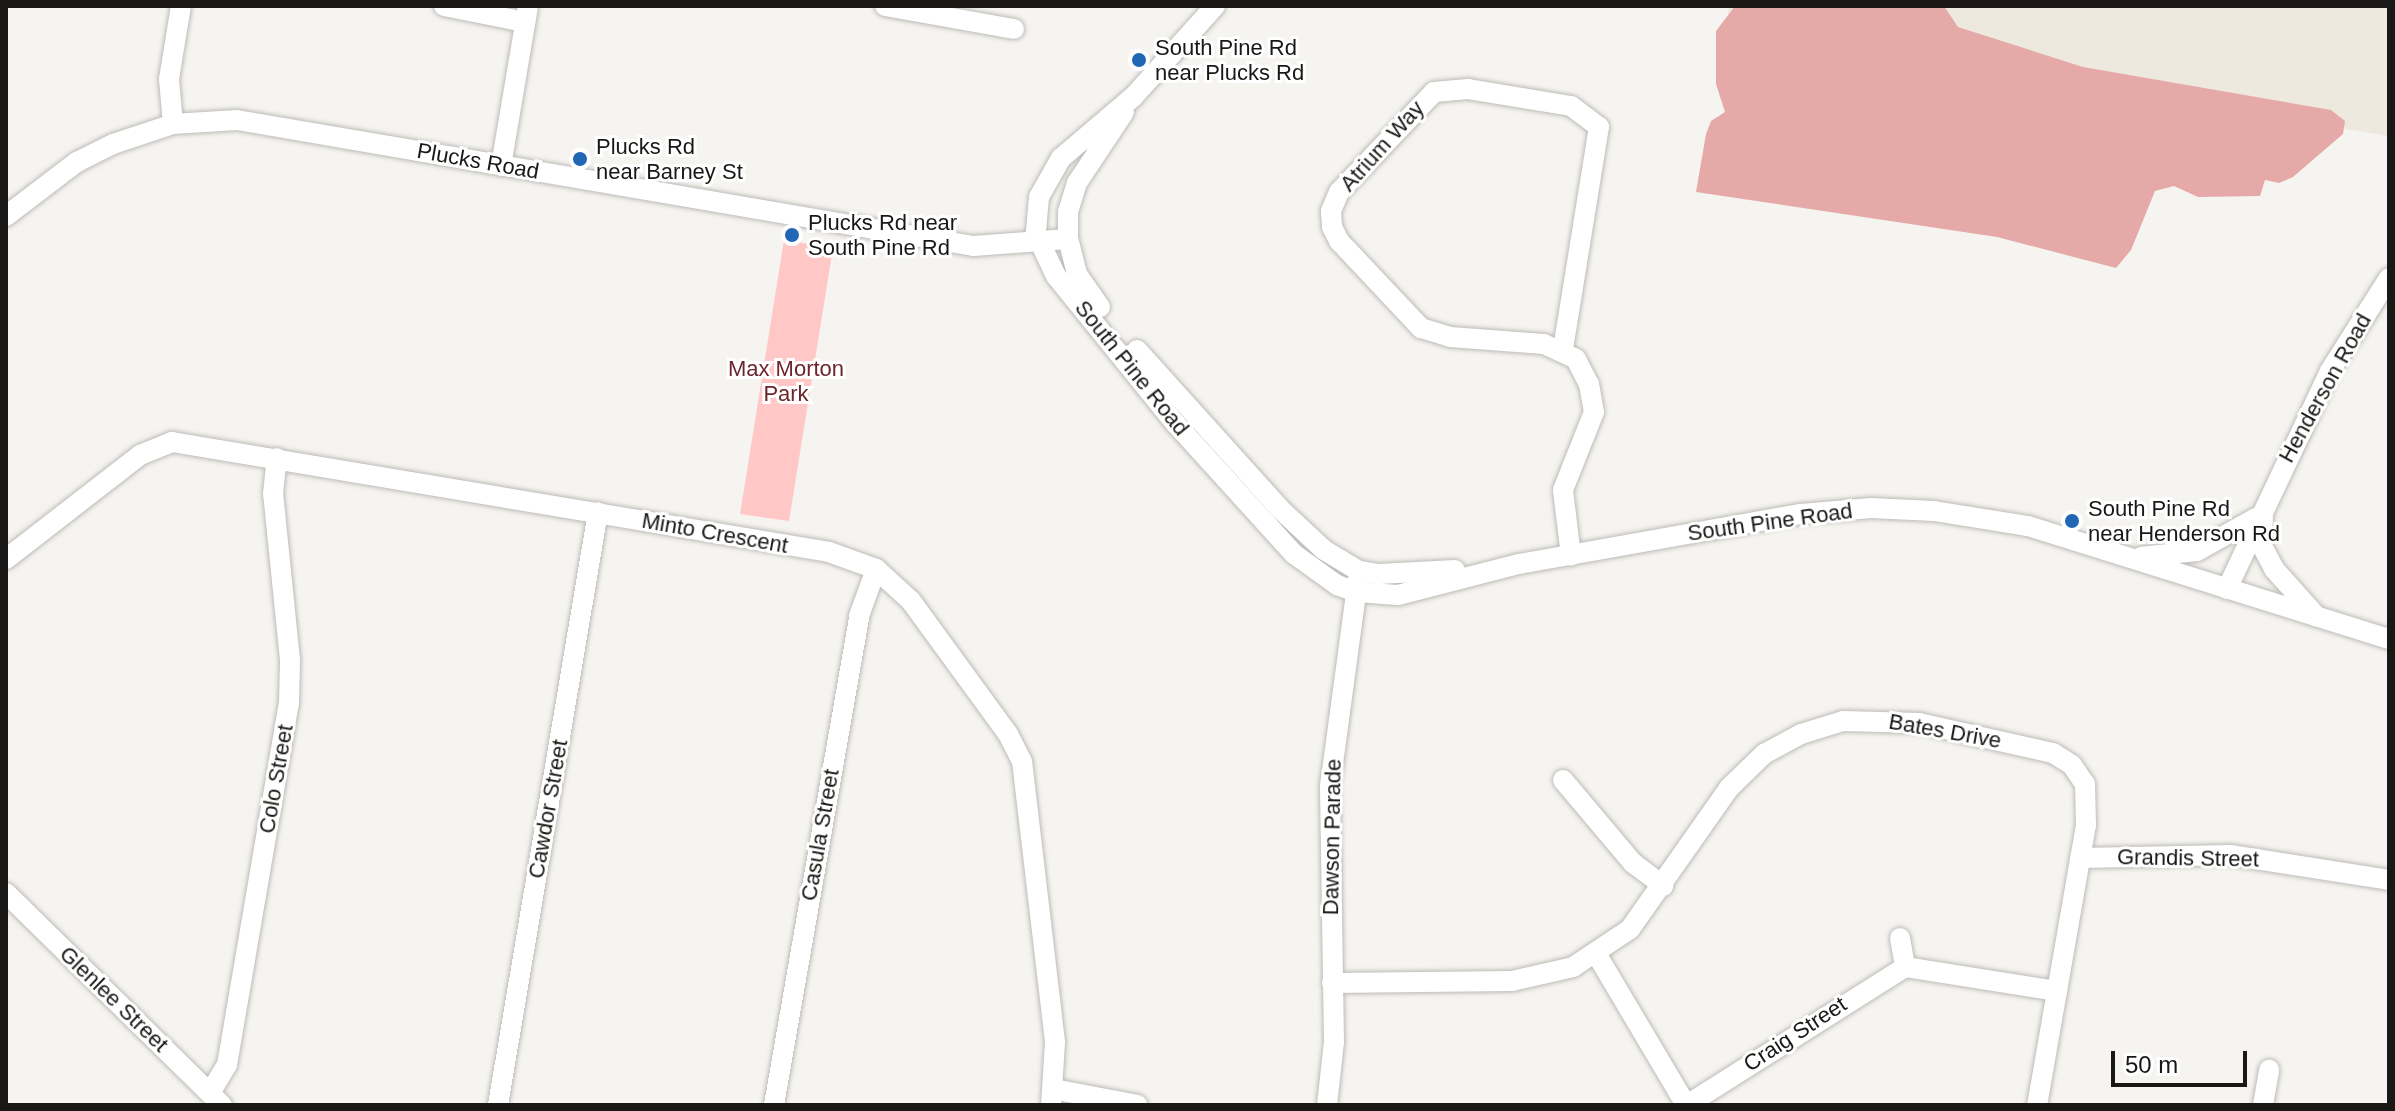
<!DOCTYPE html>
<style>
body{margin:0}
#map{position:relative;width:2395px;height:1111px;overflow:hidden;background:#f6f4f0;font-family:Helvetica,sans-serif}
div>[style]{position:absolute}
.built>*{inset:0;background:#eee9de}
.green>*{inset:0;background:#ffc8c7}
.forest>*{inset:0;background:#e5a9a8}
.roads{filter:drop-shadow(0 0 2px #bcbbb7) drop-shadow(0 0 2px #bcbbb7)}
.minor>*{height:20px;margin:-10px;padding:0 10px;transform-origin:10px;border-radius:10px;background:#fff}
.dots>*{width:22px;height:22px;translate:-50% -50%;box-sizing:border-box;border:4px solid #fff;border-radius:50%}
span{translate:-50% -50%;white-space:nowrap;text-align:center;line-height:1.15;-webkit-text-stroke:6px #fff;paint-order:stroke}
.poi-label{font-size:22px;color:#191817}
.left{translate:0 -50%;text-align:left}
.street-label{font-size:22px;color:#191817}
.park-label{font-size:22px;color:#6c252a}
.frame{position:absolute;inset:0;border:8px solid #191817;pointer-events:none}
.scale{position:absolute;left:2111px;top:1051px;width:136px;height:36px;box-sizing:border-box;border:4px solid #191817;border-top:0;padding-left:10px;font-size:24px;line-height:28px;white-space:nowrap;color:#191817;-webkit-text-stroke:6px #fff;paint-order:stroke}
</style>
<div id="map">
<div class="built">
<i style="clip-path:polygon(1729px 6px,2389px 6px,2389px 136px,1726px 28px)"></i>
</div>
<div class="green">
<i style="clip-path:polygon(784px 240px,833px 248px,789px 521px,740px 514px)"></i>
</div>
<div class="forest">
<i style="clip-path:polygon(1735px 6px,1944px 6px,1958px 27px,2083px 67px,2331px 110px,2345px 121px,2343px 134px,2293px 177px,2279px 183px,2265px 180px,2260px 196px,2198px 197px,2174px 186px,2155px 191px,2131px 250px,2116px 268px,1997px 237px,1696px 192px,1706px 134px,1711px 121px,1725px 112px,1716px 84px,1716px 31px)"></i>
</div>
<div class="roads">
<div class="minor">
<i style="left:444px;top:6px;width:83px;rotate:11.2deg"></i>
<i style="left:885px;top:6px;width:131px;rotate:10.1deg"></i>
<i style="left:1215px;top:6px;width:122px;rotate:132deg"></i>
<i style="left:1133px;top:97px;width:94px;rotate:139.7deg"></i>
<i style="left:1061px;top:158px;width:45px;rotate:119.4deg"></i>
<i style="left:1039px;top:197px;width:37px;rotate:95deg"></i>
<i style="left:1036px;top:234px;width:47px;rotate:64.5deg"></i>
<i style="left:1056px;top:276px;width:191px;rotate:51deg"></i>
<i style="left:1176px;top:424px;width:176px;rotate:47.8deg"></i>
<i style="left:1294px;top:554px;width:53px;rotate:35.8deg"></i>
<i style="left:1337px;top:585px;width:20px;rotate:20deg"></i>
<i style="left:1356px;top:592px;width:42px;rotate:4.1deg"></i>
<i style="left:1398px;top:595px;width:125px;rotate:-14.4deg"></i>
<i style="left:1519px;top:564px;width:286px;rotate:-10.1deg"></i>
<i style="left:1801px;top:514px;width:70px;rotate:-4.9deg"></i>
<i style="left:1871px;top:508px;width:63px;rotate:2.7deg"></i>
<i style="left:1934px;top:511px;width:95px;rotate:9.1deg"></i>
<i style="left:2028px;top:526px;width:378px;rotate:17.4deg"></i>
<i style="left:173px;top:124px;width:45px;rotate:-95.1deg"></i>
<i style="left:169px;top:79px;width:74px;rotate:-80.7deg"></i>
<i style="left:501px;top:166px;width:162px;rotate:-80.4deg"></i>
<i style="left:6px;top:216px;width:89px;rotate:-37.3deg"></i>
<i style="left:77px;top:162px;width:40px;rotate:-26.6deg"></i>
<i style="left:113px;top:144px;width:63px;rotate:-18.4deg"></i>
<i style="left:173px;top:124px;width:64px;rotate:-3.6deg"></i>
<i style="left:237px;top:120px;width:747px;rotate:9.71deg"></i>
<i style="left:973px;top:246px;width:95px;rotate:-4.2deg"></i>
<i style="left:1100px;top:307px;width:40px;rotate:-124.9deg"></i>
<i style="left:1077px;top:274px;width:36px;rotate:-104deg"></i>
<i style="left:1068px;top:239px;width:27px;rotate:-90deg"></i>
<i style="left:1068px;top:212px;width:30px;rotate:-73deg"></i>
<i style="left:1077px;top:183px;width:85px;rotate:-56.5deg"></i>
<i style="left:1563px;top:349px;width:225px;rotate:-80.8deg"></i>
<i style="left:1599px;top:127px;width:35px;rotate:-143deg"></i>
<i style="left:1571px;top:106px;width:104px;rotate:-170.6deg"></i>
<i style="left:1468px;top:89px;width:34px;rotate:175deg"></i>
<i style="left:1434px;top:92px;width:138px;rotate:133.5deg"></i>
<i style="left:1339px;top:192px;width:21px;rotate:113deg"></i>
<i style="left:1331px;top:211px;width:16px;rotate:86deg"></i>
<i style="left:1332px;top:227px;width:16px;rotate:63deg"></i>
<i style="left:1339px;top:241px;width:120px;rotate:46.7deg"></i>
<i style="left:1421px;top:328px;width:30px;rotate:17deg"></i>
<i style="left:1450px;top:337px;width:94px;rotate:4.3deg"></i>
<i style="left:1544px;top:344px;width:35px;rotate:25deg"></i>
<i style="left:1576px;top:359px;width:28px;rotate:63deg"></i>
<i style="left:1589px;top:384px;width:28px;rotate:80deg"></i>
<i style="left:1594px;top:412px;width:84px;rotate:111.7deg"></i>
<i style="left:1563px;top:490px;width:66px;rotate:83.1deg"></i>
<i style="left:1137px;top:350px;width:214px;rotate:48deg"></i>
<i style="left:1280px;top:509px;width:60px;rotate:43deg"></i>
<i style="left:1324px;top:550px;width:41px;rotate:31deg"></i>
<i style="left:1359px;top:571px;width:20px;rotate:9deg"></i>
<i style="left:1379px;top:574px;width:76px;rotate:-3deg"></i>
<i style="left:2263px;top:513px;width:33px;rotate:92deg"></i>
<i style="left:2262px;top:546px;width:26px;rotate:62deg"></i>
<i style="left:2274px;top:569px;width:64px;rotate:48.1deg"></i>
<i style="left:2141px;top:557px;width:56px;rotate:-6.1deg"></i>
<i style="left:2197px;top:551px;width:68px;rotate:-29.2deg"></i>
<i style="left:6px;top:559px;width:170px;rotate:-37.8deg"></i>
<i style="left:140px;top:455px;width:35px;rotate:-22deg"></i>
<i style="left:172px;top:442px;width:666px;rotate:9.5deg"></i>
<i style="left:829px;top:552px;width:50px;rotate:19.9deg"></i>
<i style="left:876px;top:569px;width:47px;rotate:42.4deg"></i>
<i style="left:911px;top:601px;width:165px;rotate:53.9deg"></i>
<i style="left:1008px;top:734px;width:30px;rotate:63deg"></i>
<i style="left:1022px;top:761px;width:283px;rotate:83.3deg"></i>
<i style="left:1055px;top:1042px;width:63px;rotate:93.6deg"></i>
<i style="left:2227px;top:589px;width:241px;rotate:-64.7deg"></i>
<i style="left:2330px;top:371px;width:110px;rotate:-57.6deg"></i>
<i style="left:1563px;top:780px;width:109px;rotate:49.9deg"></i>
<i style="left:1633px;top:863px;width:38px;rotate:37deg"></i>
<i style="left:2080px;top:858px;width:150px;rotate:-1.1deg"></i>
<i style="left:2230px;top:855px;width:161px;rotate:8.9deg"></i>
<i style="left:6px;top:893px;width:303px;rotate:44.5deg"></i>
<i style="left:1900px;top:938px;width:29px;rotate:80deg"></i>
<i style="left:1597px;top:955px;width:174px;rotate:59.3deg"></i>
<i style="left:1332px;top:983px;width:180px;rotate:-0.6deg"></i>
<i style="left:1512px;top:981px;width:63px;rotate:-12.9deg"></i>
<i style="left:1573px;top:967px;width:69px;rotate:-33.7deg"></i>
<i style="left:1630px;top:929px;width:172px;rotate:-54.9deg"></i>
<i style="left:1729px;top:788px;width:49px;rotate:-44.2deg"></i>
<i style="left:1764px;top:754px;width:42px;rotate:-28.4deg"></i>
<i style="left:1801px;top:734px;width:44px;rotate:-17.2deg"></i>
<i style="left:1843px;top:721px;width:76px;rotate:1.5deg"></i>
<i style="left:1919px;top:723px;width:137px;rotate:12.6deg"></i>
<i style="left:2053px;top:753px;width:22px;rotate:32deg"></i>
<i style="left:2072px;top:765px;width:23px;rotate:56deg"></i>
<i style="left:2085px;top:784px;width:41px;rotate:88.6deg"></i>
<i style="left:2086px;top:825px;width:284px;rotate:99.9deg"></i>
<i style="left:1053px;top:1089px;width:86px;rotate:10.7deg"></i>
<i style="left:210px;top:1093px;width:33px;rotate:-59deg"></i>
<i style="left:227px;top:1065px;width:366px;rotate:-80.3deg"></i>
<i style="left:289px;top:704px;width:44px;rotate:-88.7deg"></i>
<i style="left:290px;top:660px;width:167px;rotate:-95.8deg"></i>
<i style="left:273px;top:494px;width:36px;rotate:-84deg"></i>
<i style="left:498px;top:1105px;width:601px;rotate:-80.43deg"></i>
<i style="left:774px;top:1105px;width:496px;rotate:-80.1deg"></i>
<i style="left:859px;top:616px;width:50px;rotate:-70.1deg"></i>
<i style="left:1327px;top:1105px;width:63px;rotate:-83.7deg"></i>
<i style="left:1334px;top:1042px;width:256px;rotate:-90.9deg"></i>
<i style="left:1330px;top:786px;width:208px;rotate:-82.3deg"></i>
<i style="left:1687px;top:1105px;width:258px;rotate:-32.3deg"></i>
<i style="left:1905px;top:967px;width:154px;rotate:9deg"></i>
<i style="left:2263px;top:1105px;width:36px;rotate:-80deg"></i>
</div>
</div>
<div class="dots">
<i style="left:1139px;top:60px;background:#2266b6"></i>
<i style="left:580px;top:159px;background:#2266b6"></i>
<i style="left:792px;top:235px;background:#2266b6"></i>
<i style="left:2072px;top:521px;background:#2266b6"></i>
</div>
<div class="poi-label">
<span class="left" style="left:1155px;top:60px">South Pine Rd<br>near Plucks Rd</span>
<span class="left" style="left:596px;top:159px">Plucks Rd<br>near Barney St</span>
<span class="left" style="left:808px;top:235px">Plucks Rd near<br>South Pine Rd</span>
<span class="left" style="left:2088px;top:521px">South Pine Rd<br>near Henderson Rd</span>
</div>
<div class="street-label">
<span style="left:1382px;top:146px;rotate:-48deg">Atrium Way</span>
<span style="left:478px;top:161px;rotate:10deg">Plucks Road</span>
<span style="left:1132px;top:368px;rotate:51deg">South Pine Road</span>
<span style="left:2325px;top:388px;rotate:-61deg">Henderson Road</span>
<span style="left:1770px;top:522px;rotate:-8deg">South Pine Road</span>
<span style="left:715px;top:533px;rotate:10deg">Minto Crescent</span>
<span style="left:1945px;top:731px;rotate:10deg">Bates Drive</span>
<span style="left:276px;top:779px;rotate:-80deg">Colo Street</span>
<span style="left:548px;top:809px;rotate:-80deg">Cawdor Street</span>
<span style="left:820px;top:835px;rotate:-80deg">Casula Street</span>
<span style="left:1332px;top:837px;rotate:-89deg">Dawson Parade</span>
<span style="left:2188px;top:858px;rotate:1deg">Grandis Street</span>
<span style="left:114px;top:999px;rotate:44deg">Glenlee Street</span>
<span style="left:1795px;top:1034px;rotate:-33deg">Craig Street</span>
</div>
<div class="park-label">
<span style="left:786px;top:381px">Max Morton<br>Park</span>
</div>
<div class="frame"></div>
<div class="scale">50 m</div>
</div>
